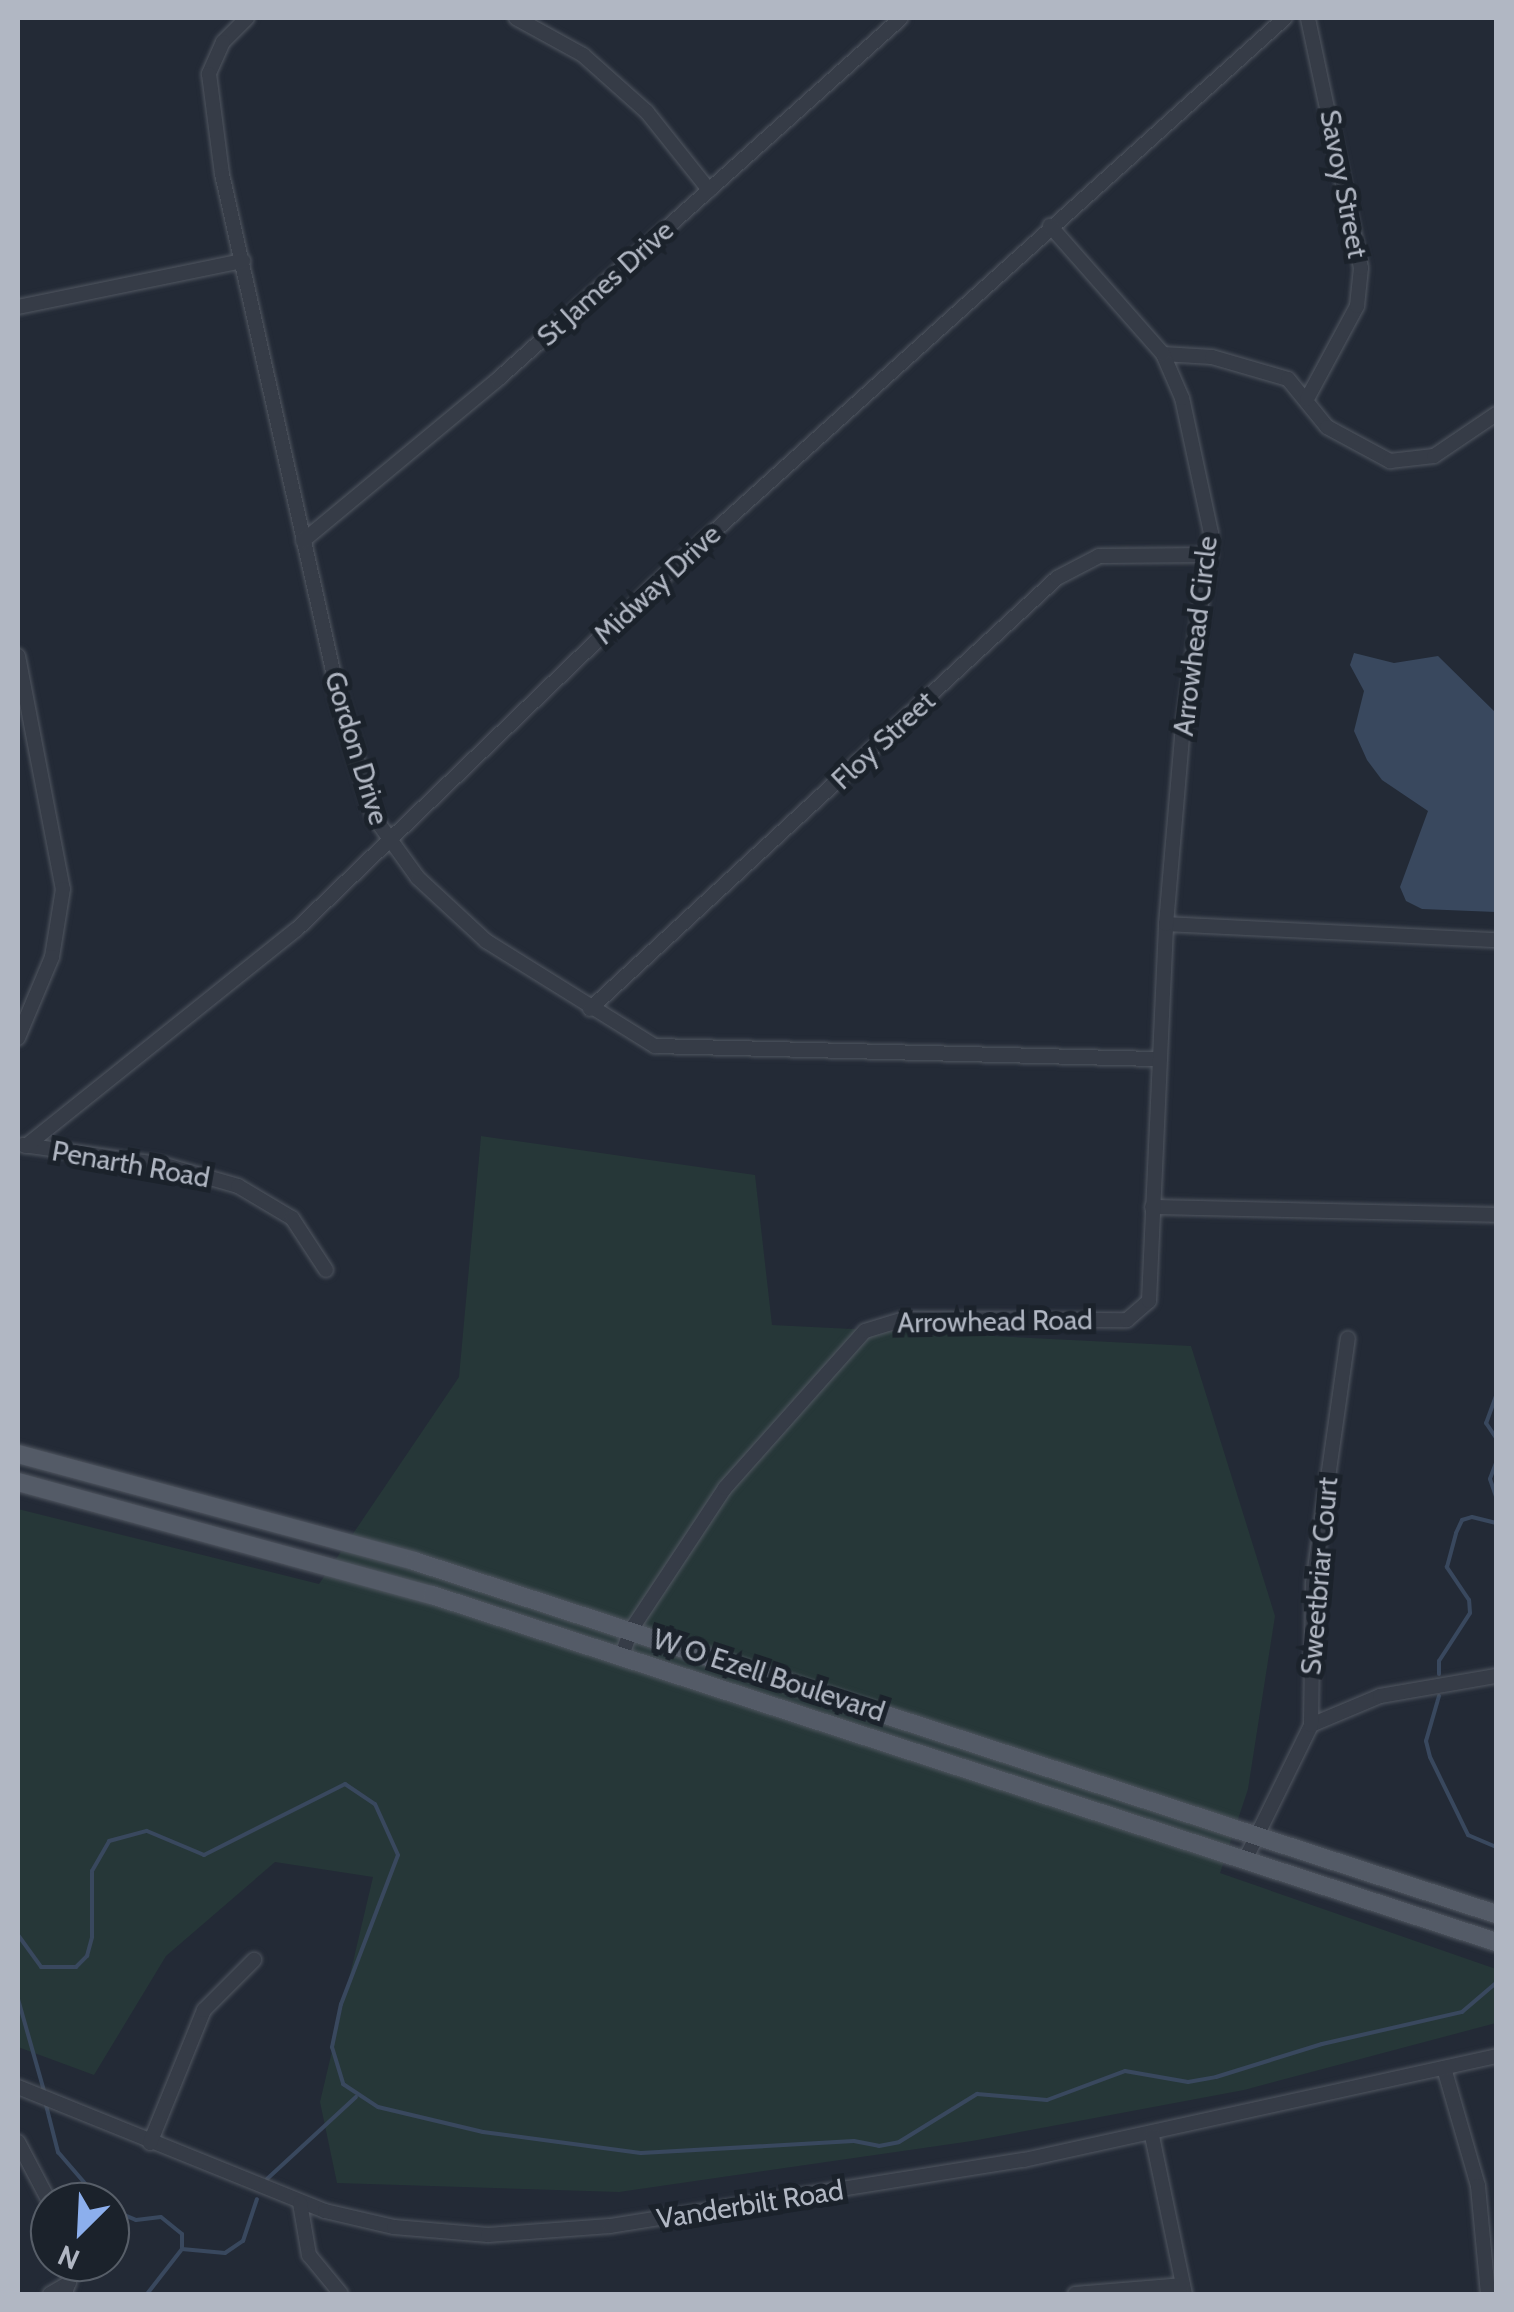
<!DOCTYPE html>
<style>
body{margin:0}
#map{position:relative;width:1514px;height:2312px;overflow:hidden;background:#232a36;font-family:Cabin,sans-serif}
div>[style]{position:absolute}
.green>*{inset:0;background:#263738}
.water>*{inset:0;background:#39485e}
.stream>*{height:4px;margin:-2px;padding:0 2px;transform-origin:2px;border-radius:2px;background:#39485e}
.roads{filter:drop-shadow(0 0 2px #515761) drop-shadow(0 0 2px #515761)}
.minor>*{height:14px;margin:-7px;padding:0 7px;transform-origin:7px;border-radius:7px;background:#363c47}
.major>*{height:18px;margin:-9px;padding:0 9px;transform-origin:9px;border-radius:9px;background:#545b67}
span{translate:-50% -50%;white-space:nowrap;text-align:center;line-height:1.15;-webkit-text-stroke:10px #1b222b;paint-order:stroke}
.street-label{font-size:28px;color:#b1b7c3}
.frame{position:absolute;inset:0;border:20px solid #b1b7c3;pointer-events:none}
.north{position:absolute;left:30px;top:2182px;width:100px;height:100px;box-sizing:border-box;background:#1b222b;border:2px solid #575e68;border-radius:50%;rotate:204deg;font-size:28px;font-weight:700;line-height:40px;text-align:center;color:#b1b7c3}
.north::after{content:'';display:block;margin:auto;width:35px;height:45px;background:#8cafed;clip-path:polygon(50% 0,100% 100%,50% 72%,0 100%)}
</style>
<div id="map">
<div class="green">
<i style="clip-path:polygon(481px 1136px,755px 1175px,772px 1325px,1191px 1346px,1275px 1616px,1248px 1789px,1220px 1873px,1496px 1969px,1496px 2023px,1244px 2090px,972px 2141px,619px 2192px,337px 2183px,320px 2102px,373px 1877px,275px 1862px,166px 1956px,94px 2075px,18px 2047px,18px 1509px,319px 1584px,459px 1377px)"></i>
</div>
<div class="water">
<i style="clip-path:polygon(1354px 653px,1394px 663px,1438px 656px,1496px 713px,1496px 912px,1422px 909px,1406px 901px,1400px 887px,1428px 811px,1382px 780px,1367px 760px,1354px 731px,1364px 691px,1350px 665px)"></i>
</div>
<div class="stream">
<i style="left:1496px;top:1066px;width:8px;rotate:90deg"></i>
<i style="left:1496px;top:1396px;width:29px;rotate:110deg"></i>
<i style="left:1486px;top:1423px;width:18px;rotate:56deg"></i>
<i style="left:1496px;top:1463px;width:17px;rotate:111deg"></i>
<i style="left:1490px;top:1479px;width:18px;rotate:71deg"></i>
<i style="left:1439px;top:1674px;width:13px;rotate:-90deg"></i>
<i style="left:1439px;top:1661px;width:57px;rotate:-57.1deg"></i>
<i style="left:1470px;top:1613px;width:13px;rotate:-94deg"></i>
<i style="left:1469px;top:1600px;width:40px;rotate:-124deg"></i>
<i style="left:1447px;top:1567px;width:35px;rotate:-75deg"></i>
<i style="left:1456px;top:1533px;width:14px;rotate:-65deg"></i>
<i style="left:1462px;top:1520px;width:10px;rotate:-17deg"></i>
<i style="left:1472px;top:1517px;width:25px;rotate:14deg"></i>
<i style="left:1439px;top:1696px;width:47px;rotate:106.1deg"></i>
<i style="left:1426px;top:1741px;width:16px;rotate:76deg"></i>
<i style="left:1430px;top:1757px;width:87px;rotate:64deg"></i>
<i style="left:1468px;top:1835px;width:30px;rotate:23deg"></i>
<i style="left:18px;top:1935px;width:39px;rotate:54deg"></i>
<i style="left:41px;top:1967px;width:35px"></i>
<i style="left:76px;top:1967px;width:16px;rotate:-45deg"></i>
<i style="left:87px;top:1956px;width:20px;rotate:-75deg"></i>
<i style="left:92px;top:1937px;width:66px;rotate:-90deg"></i>
<i style="left:92px;top:1871px;width:34px;rotate:-60deg"></i>
<i style="left:109px;top:1841px;width:39px;rotate:-15deg"></i>
<i style="left:147px;top:1831px;width:62px;rotate:22.8deg"></i>
<i style="left:204px;top:1855px;width:158px;rotate:-26.7deg"></i>
<i style="left:345px;top:1784px;width:36px;rotate:34deg"></i>
<i style="left:375px;top:1804px;width:56px;rotate:65.7deg"></i>
<i style="left:398px;top:1855px;width:160px;rotate:110.9deg"></i>
<i style="left:341px;top:2004px;width:44px;rotate:101.8deg"></i>
<i style="left:332px;top:2047px;width:39px;rotate:73deg"></i>
<i style="left:343px;top:2084px;width:42px;rotate:33.3deg"></i>
<i style="left:378px;top:2107px;width:108px;rotate:13.4deg"></i>
<i style="left:483px;top:2132px;width:159px;rotate:7.6deg"></i>
<i style="left:641px;top:2153px;width:213px;rotate:-3.2deg"></i>
<i style="left:854px;top:2141px;width:25px;rotate:11deg"></i>
<i style="left:879px;top:2146px;width:20px;rotate:-11deg"></i>
<i style="left:899px;top:2142px;width:92px;rotate:-31.6deg"></i>
<i style="left:977px;top:2094px;width:70px;rotate:4.9deg"></i>
<i style="left:1047px;top:2100px;width:83px;rotate:-20.4deg"></i>
<i style="left:1125px;top:2071px;width:64px;rotate:9.9deg"></i>
<i style="left:1188px;top:2082px;width:28px;rotate:-10deg"></i>
<i style="left:1216px;top:2077px;width:111px;rotate:-17.3deg"></i>
<i style="left:1322px;top:2044px;width:144px;rotate:-12.9deg"></i>
<i style="left:1462px;top:2012px;width:45px;rotate:-40.5deg"></i>
<i style="left:18px;top:1999px;width:96px;rotate:74.2deg"></i>
<i style="left:46px;top:2105px;width:49px;rotate:75.7deg"></i>
<i style="left:58px;top:2152px;width:66px;rotate:49.3deg"></i>
<i style="left:267px;top:2179px;width:121px;rotate:-42.7deg"></i>
<i style="left:110px;top:2209px;width:28px;rotate:23deg"></i>
<i style="left:136px;top:2220px;width:25px;rotate:-7deg"></i>
<i style="left:161px;top:2217px;width:27px;rotate:39deg"></i>
<i style="left:182px;top:2234px;width:15px;rotate:90deg"></i>
<i style="left:182px;top:2249px;width:57px;rotate:127.9deg"></i>
<i style="left:182px;top:2249px;width:43px;rotate:5.3deg"></i>
<i style="left:225px;top:2253px;width:22px;rotate:-34deg"></i>
<i style="left:243px;top:2241px;width:44px;rotate:-71.6deg"></i>
</div>
<div class="roads">
<div class="minor">
<i style="left:247px;top:18px;width:34px;rotate:135deg"></i>
<i style="left:223px;top:42px;width:35px;rotate:114deg"></i>
<i style="left:209px;top:74px;width:101px;rotate:82.6deg"></i>
<i style="left:222px;top:174px;width:537px;rotate:77.41deg"></i>
<i style="left:339px;top:698px;width:124px;rotate:73.6deg"></i>
<i style="left:374px;top:817px;width:75px;rotate:54.2deg"></i>
<i style="left:418px;top:878px;width:93px;rotate:42.8deg"></i>
<i style="left:486px;top:941px;width:199px;rotate:31.9deg"></i>
<i style="left:655px;top:1046px;width:501px;rotate:1.49deg"></i>
<i style="left:516px;top:18px;width:77px;rotate:28.9deg"></i>
<i style="left:583px;top:55px;width:86px;rotate:41.7deg"></i>
<i style="left:647px;top:112px;width:100px;rotate:51.5deg"></i>
<i style="left:18px;top:307px;width:230px;rotate:-11.6deg"></i>
<i style="left:1163px;top:354px;width:49px;rotate:3.5deg"></i>
<i style="left:1212px;top:357px;width:79px;rotate:16.1deg"></i>
<i style="left:1288px;top:379px;width:62px;rotate:50.9deg"></i>
<i style="left:1327px;top:427px;width:72px;rotate:28.4deg"></i>
<i style="left:1390px;top:461px;width:44px;rotate:-6.5deg"></i>
<i style="left:1434px;top:456px;width:75px;rotate:-34.1deg"></i>
<i style="left:1307px;top:399px;width:106px;rotate:-61.7deg"></i>
<i style="left:1357px;top:306px;width:38px;rotate:-84deg"></i>
<i style="left:1361px;top:268px;width:256px;rotate:-102deg"></i>
<i style="left:303px;top:541px;width:252px;rotate:-39.7deg"></i>
<i style="left:497px;top:380px;width:542px;rotate:-41.86deg"></i>
<i style="left:18px;top:656px;width:237px;rotate:79.1deg"></i>
<i style="left:63px;top:889px;width:69px;rotate:99.2deg"></i>
<i style="left:52px;top:957px;width:88px;rotate:112.8deg"></i>
<i style="left:1166px;top:924px;width:330px;rotate:2.8deg"></i>
<i style="left:590px;top:1009px;width:635px;rotate:-42.7deg"></i>
<i style="left:1057px;top:578px;width:47px;rotate:-27.6deg"></i>
<i style="left:1099px;top:556px;width:111px;rotate:-0.5deg"></i>
<i style="left:23px;top:1145px;width:143px;rotate:8deg"></i>
<i style="left:165px;top:1165px;width:76px;rotate:16deg"></i>
<i style="left:238px;top:1186px;width:63px;rotate:30.7deg"></i>
<i style="left:292px;top:1218px;width:62px;rotate:56.8deg"></i>
<i style="left:26px;top:1146px;width:347px;rotate:-38.7deg"></i>
<i style="left:297px;top:929px;width:502px;rotate:-43.87deg"></i>
<i style="left:659px;top:581px;width:842px;rotate:-41.97deg"></i>
<i style="left:1152px;top:1207px;width:344px;rotate:1.3deg"></i>
<i style="left:622px;top:1655px;width:27px;rotate:-70deg"></i>
<i style="left:631px;top:1630px;width:170px;rotate:-56.5deg"></i>
<i style="left:725px;top:1488px;width:210px;rotate:-48.3deg"></i>
<i style="left:865px;top:1331px;width:41px;rotate:-17.1deg"></i>
<i style="left:904px;top:1319px;width:223px;rotate:0.3deg"></i>
<i style="left:1127px;top:1320px;width:29px;rotate:-41deg"></i>
<i style="left:1149px;top:1301px;width:377px;rotate:-87.4deg"></i>
<i style="left:1166px;top:924px;width:188px;rotate:-85.1deg"></i>
<i style="left:1182px;top:737px;width:206px;rotate:-81.9deg"></i>
<i style="left:1211px;top:533px;width:138px;rotate:-102.1deg"></i>
<i style="left:1182px;top:398px;width:48px;rotate:-113.4deg"></i>
<i style="left:1163px;top:354px;width:171px;rotate:-131.4deg"></i>
<i style="left:1311px;top:1725px;width:75px;rotate:-22.8deg"></i>
<i style="left:1380px;top:1696px;width:118px;rotate:-9.8deg"></i>
<i style="left:1245px;top:1860px;width:150px;rotate:-63.9deg"></i>
<i style="left:1311px;top:1725px;width:142px;rotate:-89.2deg"></i>
<i style="left:1313px;top:1583px;width:247px;rotate:-81.9deg"></i>
<i style="left:1444px;top:2068px;width:123px;rotate:73.9deg"></i>
<i style="left:1478px;top:2186px;width:108px;rotate:84.7deg"></i>
<i style="left:18px;top:2087px;width:331px;rotate:22deg"></i>
<i style="left:325px;top:2211px;width:71px;rotate:13.1deg"></i>
<i style="left:394px;top:2227px;width:94px;rotate:4.9deg"></i>
<i style="left:488px;top:2235px;width:122px;rotate:-4.2deg"></i>
<i style="left:610px;top:2226px;width:419px;rotate:-9.1deg"></i>
<i style="left:1024px;top:2160px;width:483px;rotate:-12.4deg"></i>
<i style="left:1152px;top:2136px;width:161px;rotate:78.2deg"></i>
<i style="left:18px;top:2142px;width:69px;rotate:62.3deg"></i>
<i style="left:150px;top:2143px;width:144px;rotate:-67.9deg"></i>
<i style="left:204px;top:2010px;width:71px;rotate:-45deg"></i>
<i style="left:300px;top:2203px;width:53px;rotate:80.2deg"></i>
<i style="left:309px;top:2255px;width:50px;rotate:50.6deg"></i>
<i style="left:50px;top:2294px;width:22px;rotate:-30deg"></i>
<i style="left:65px;top:2294px;width:33px;rotate:-74deg"></i>
<i style="left:1075px;top:2294px;width:108px;rotate:-4.8deg"></i>
</div>
<div class="major">
<i style="left:18px;top:1454px;width:410px;rotate:15.1deg"></i>
<i style="left:414px;top:1561px;width:1138px;rotate:18.07deg"></i>
<i style="left:18px;top:1482px;width:429px;rotate:15.3deg"></i>
<i style="left:432px;top:1595px;width:1119px;rotate:18.06deg"></i>
</div>
</div>
<div class="street-label">
<span style="left:1344px;top:184px;rotate:79deg">Savoy Street</span>
<span style="left:605px;top:283px;rotate:-42deg">St James Drive</span>
<span style="left:657px;top:584px;rotate:-43deg">Midway Drive</span>
<span style="left:1195px;top:636px;rotate:-83deg">Arrowhead Circle</span>
<span style="left:883px;top:740px;rotate:-43deg">Floy Street</span>
<span style="left:357px;top:748px;rotate:73deg">Gordon Drive</span>
<span style="left:131px;top:1164px;rotate:10deg">Penarth Road</span>
<span style="left:995px;top:1321px;rotate:-1deg">Arrowhead Road</span>
<span style="left:1319px;top:1576px;rotate:-85deg">Sweetbriar Court</span>
<span style="left:769px;top:1675px;rotate:18deg">W O Ezell Boulevard</span>
<span style="left:750px;top:2204px;rotate:-9deg">Vanderbilt Road</span>
</div>
<div class="frame"></div>
<div class="north">N</div>
</div>
